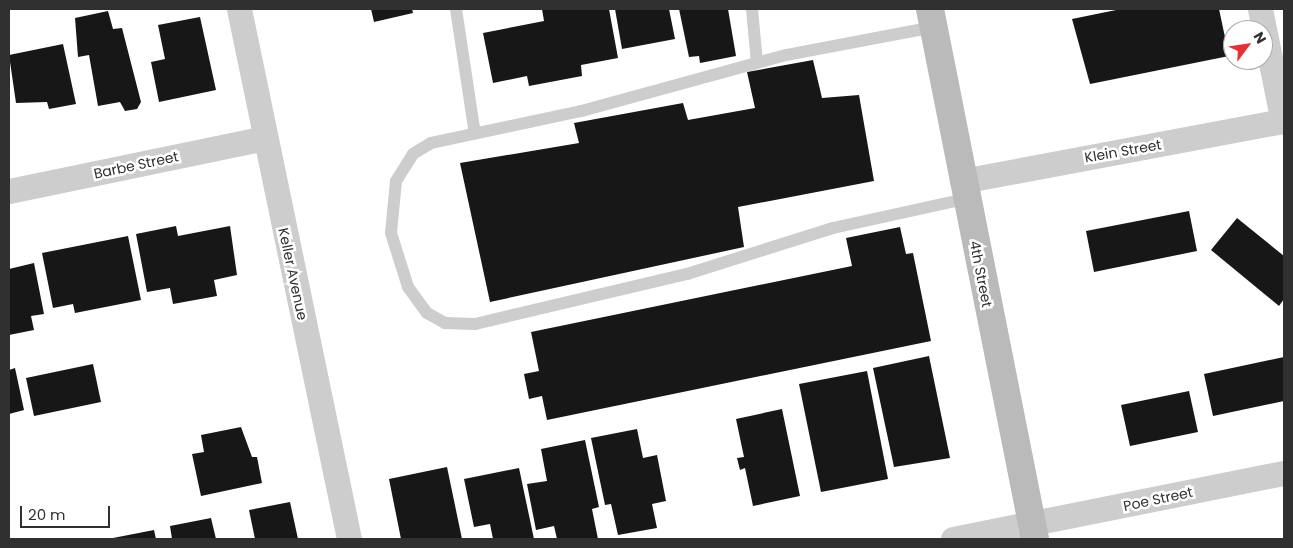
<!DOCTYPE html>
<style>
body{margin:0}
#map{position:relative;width:1293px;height:548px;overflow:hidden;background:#fff;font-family:Poppins,sans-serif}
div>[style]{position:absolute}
.building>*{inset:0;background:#171717}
.service>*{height:12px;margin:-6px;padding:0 6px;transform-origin:6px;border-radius:6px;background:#cdcdcd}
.minor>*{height:25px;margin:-12.5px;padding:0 12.5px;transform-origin:12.5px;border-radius:12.5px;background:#cdcdcd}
.secondary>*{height:28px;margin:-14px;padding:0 14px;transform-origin:14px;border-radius:14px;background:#bababa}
span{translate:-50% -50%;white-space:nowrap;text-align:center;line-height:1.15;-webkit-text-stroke:5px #fff;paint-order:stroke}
.street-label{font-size:14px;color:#303030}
.frame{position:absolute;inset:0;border:10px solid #303030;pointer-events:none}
.north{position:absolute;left:1223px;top:20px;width:50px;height:50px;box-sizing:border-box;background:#fff;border:1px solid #acacac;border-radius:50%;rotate:59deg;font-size:14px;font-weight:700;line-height:20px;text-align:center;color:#303030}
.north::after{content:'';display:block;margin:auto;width:18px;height:22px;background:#ea2f32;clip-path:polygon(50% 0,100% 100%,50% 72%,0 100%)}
.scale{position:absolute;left:20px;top:506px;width:90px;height:22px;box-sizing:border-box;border:2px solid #303030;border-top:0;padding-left:6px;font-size:15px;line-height:18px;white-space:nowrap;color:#303030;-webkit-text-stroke:4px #fff;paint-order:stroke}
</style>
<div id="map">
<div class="building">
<i style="clip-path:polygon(371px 9px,412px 9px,413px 13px,374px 22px)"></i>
<i style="clip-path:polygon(542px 9px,609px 9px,618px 58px,581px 65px,582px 76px,529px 86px,527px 76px,493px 83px,483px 33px,544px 21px)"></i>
<i style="clip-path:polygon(615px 9px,669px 9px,675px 39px,622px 49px)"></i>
<i style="clip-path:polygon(679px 9px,728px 9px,736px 56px,700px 63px,699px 56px,689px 57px)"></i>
<i style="clip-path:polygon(1121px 9px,1219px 9px,1229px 56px,1090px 84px,1072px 19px)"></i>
<i style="clip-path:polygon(108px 11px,113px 29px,122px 28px,141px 102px,137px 109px,125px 111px,120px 102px,98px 106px,89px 55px,78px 57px,75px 18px)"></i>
<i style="clip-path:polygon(200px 17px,216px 90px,159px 102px,151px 62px,165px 59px,158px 25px)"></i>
<i style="clip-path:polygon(63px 44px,76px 104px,49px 109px,47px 102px,16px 103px,9px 55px)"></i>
<i style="clip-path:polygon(813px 60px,822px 98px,859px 95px,874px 181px,738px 207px,744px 247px,490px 302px,460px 163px,579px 143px,574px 123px,683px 103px,688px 120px,755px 108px,747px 72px)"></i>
<i style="clip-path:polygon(1189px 211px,1197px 251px,1094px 272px,1086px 231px)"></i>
<i style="clip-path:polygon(1237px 218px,1284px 256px,1284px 299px,1279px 306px,1211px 250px)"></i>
<i style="clip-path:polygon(176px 226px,178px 236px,230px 226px,237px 275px,214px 280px,217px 296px,173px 304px,170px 288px,147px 292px,136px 234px)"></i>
<i style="clip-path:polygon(900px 227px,906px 254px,913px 253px,931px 341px,547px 420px,542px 396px,529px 399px,524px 374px,539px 371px,531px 332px,852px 266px,846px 238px)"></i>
<i style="clip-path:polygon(128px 236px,141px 300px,75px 313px,73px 304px,53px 308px,42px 253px)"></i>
<i style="clip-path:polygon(34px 263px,44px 314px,31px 316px,34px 330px,9px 335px,9px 269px)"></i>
<i style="clip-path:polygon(929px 356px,950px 458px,894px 467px,873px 368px)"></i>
<i style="clip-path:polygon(1284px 357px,1284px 401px,1213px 416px,1204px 374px)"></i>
<i style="clip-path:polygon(93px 364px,101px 402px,34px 416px,26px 378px)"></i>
<i style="clip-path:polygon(15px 368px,24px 410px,9px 414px,9px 370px)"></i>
<i style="clip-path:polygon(867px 371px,888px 479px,821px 492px,799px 384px)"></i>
<i style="clip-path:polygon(1189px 391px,1198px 432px,1130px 446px,1121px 405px)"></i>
<i style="clip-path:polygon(782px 409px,800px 496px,753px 506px,745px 468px,740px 470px,737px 458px,744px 457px,736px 419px)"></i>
<i style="clip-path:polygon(241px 427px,252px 457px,257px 457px,262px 483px,201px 496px,192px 454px,204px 452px,201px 435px)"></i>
<i style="clip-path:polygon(637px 429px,643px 458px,657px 455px,666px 501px,652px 504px,657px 528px,618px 535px,611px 504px,605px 505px,591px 438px)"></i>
<i style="clip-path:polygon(585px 440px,599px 507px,592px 509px,598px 539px,557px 539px,554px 526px,536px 530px,527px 484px,547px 481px,541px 449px)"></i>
<i style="clip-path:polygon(447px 467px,462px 539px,401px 539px,389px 479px)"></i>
<i style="clip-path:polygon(519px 468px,534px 539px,493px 539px,490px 524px,474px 527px,464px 479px)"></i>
<i style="clip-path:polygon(290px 502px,298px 539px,255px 539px,249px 510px)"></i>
<i style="clip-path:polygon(211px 518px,216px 539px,172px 539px,170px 526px)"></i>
<i style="clip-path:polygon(154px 530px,156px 539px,113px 539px,113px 538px)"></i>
</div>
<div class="service">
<i style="left:456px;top:9px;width:126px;rotate:81.4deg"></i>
<i style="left:752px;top:9px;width:54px;rotate:84.7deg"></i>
<i style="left:934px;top:27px;width:151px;rotate:169.3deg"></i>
<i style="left:786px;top:55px;width:213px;rotate:164.7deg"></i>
<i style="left:581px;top:111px;width:153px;rotate:168deg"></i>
<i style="left:431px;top:143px;width:21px;rotate:149deg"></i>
<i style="left:413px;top:154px;width:32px;rotate:122deg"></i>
<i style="left:396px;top:181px;width:52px;rotate:95.5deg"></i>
<i style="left:391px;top:233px;width:57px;rotate:72.5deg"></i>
<i style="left:408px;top:287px;width:32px;rotate:54deg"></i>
<i style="left:427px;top:313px;width:21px;rotate:29deg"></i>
<i style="left:445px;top:323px;width:30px;rotate:2deg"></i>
<i style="left:475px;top:324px;width:218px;rotate:-13.3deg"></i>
<i style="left:687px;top:274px;width:153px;rotate:-17.5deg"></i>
<i style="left:833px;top:228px;width:135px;rotate:-12.4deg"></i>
</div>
<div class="minor">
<i style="left:239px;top:9px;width:541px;rotate:78.27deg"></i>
<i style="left:1260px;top:9px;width:115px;rotate:78.5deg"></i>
<i style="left:962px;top:181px;width:328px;rotate:-10.6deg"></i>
<i style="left:9px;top:191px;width:260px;rotate:-11.7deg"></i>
<i style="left:953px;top:539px;width:338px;rotate:-11.3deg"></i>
</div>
<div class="secondary">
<i style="left:930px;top:9px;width:540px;rotate:78.79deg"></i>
</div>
<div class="street-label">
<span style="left:1123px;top:151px;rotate:-10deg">Klein Street</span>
<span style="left:136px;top:165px;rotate:-12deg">Barbe Street</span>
<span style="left:293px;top:274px;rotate:78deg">Keller Avenue</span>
<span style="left:981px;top:274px;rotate:79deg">4th Street</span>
<span style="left:1158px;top:499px;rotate:-12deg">Poe Street</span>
</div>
<div class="frame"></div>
<div class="north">N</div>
<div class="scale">20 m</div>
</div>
